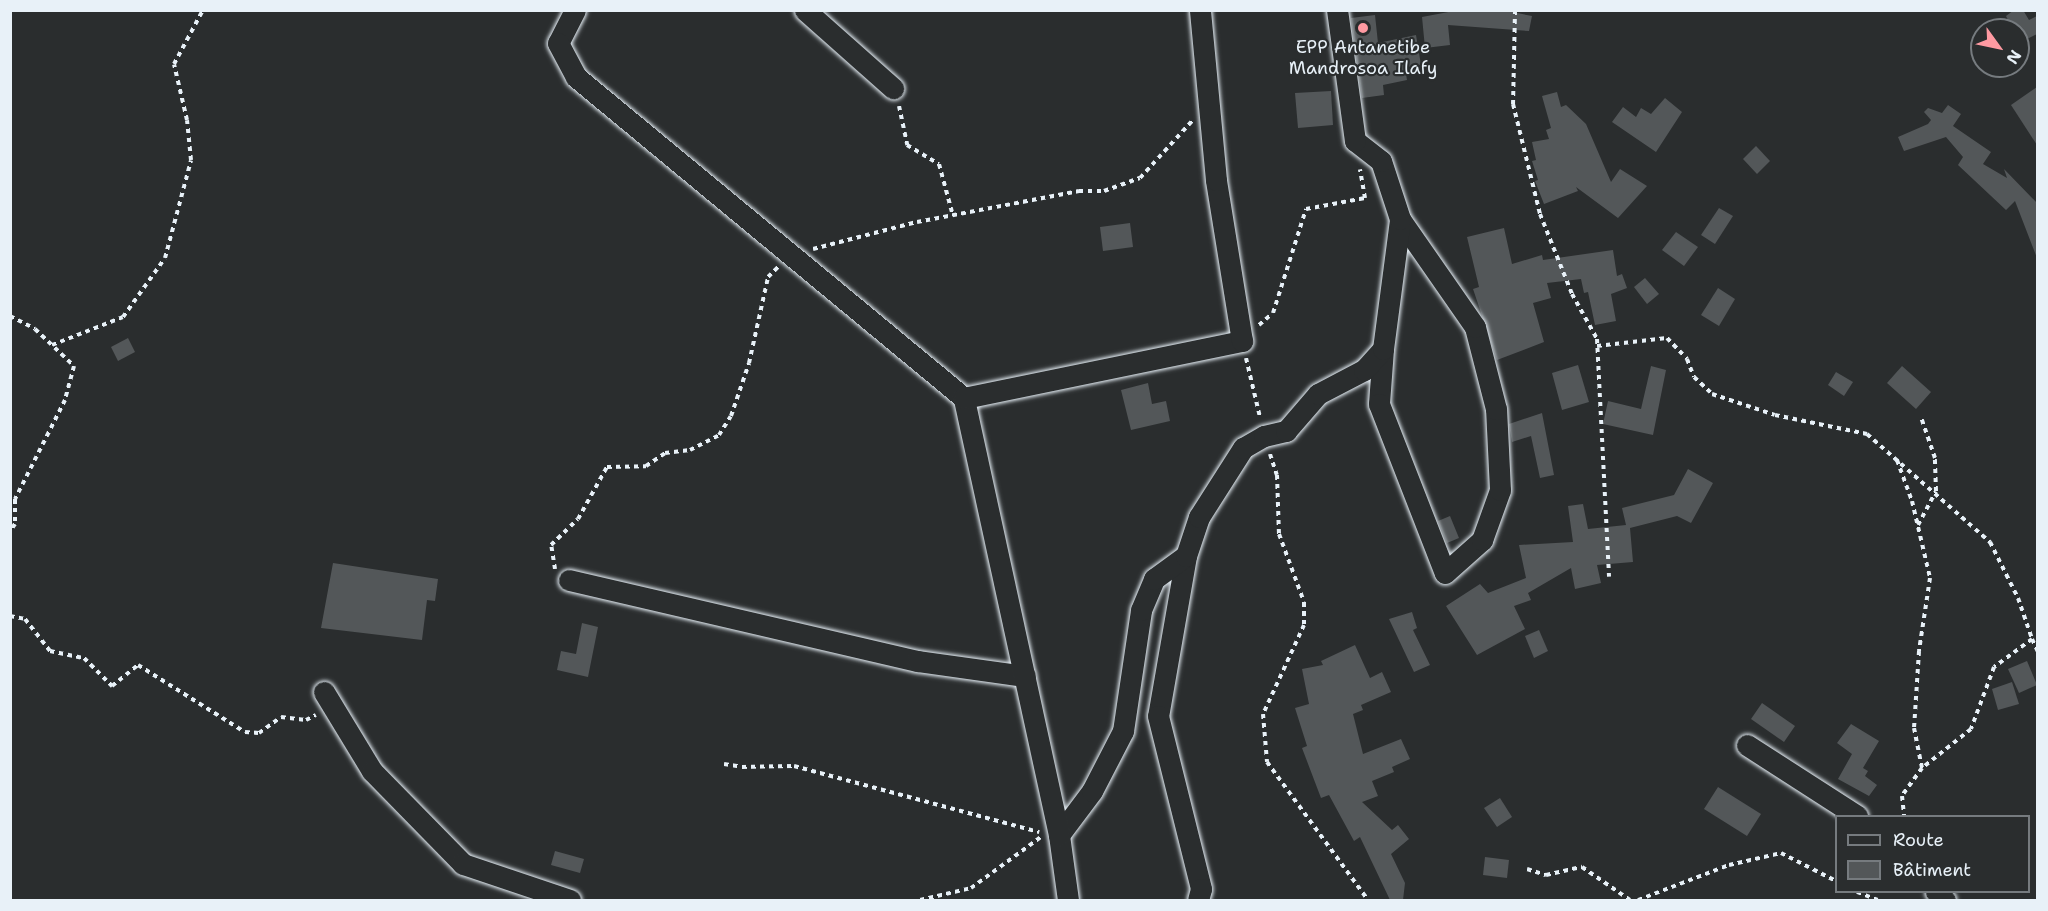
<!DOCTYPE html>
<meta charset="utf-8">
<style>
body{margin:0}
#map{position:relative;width:2048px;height:911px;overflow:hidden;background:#2a2d2e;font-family:"Shantell Sans",sans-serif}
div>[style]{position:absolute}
.building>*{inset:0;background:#535759}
.path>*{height:4px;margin-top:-2px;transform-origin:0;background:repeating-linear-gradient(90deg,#e8f1f8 0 4.5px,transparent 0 9px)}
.roads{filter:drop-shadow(0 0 2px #e8f1f8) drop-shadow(0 0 2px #e8f1f8)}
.minor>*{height:21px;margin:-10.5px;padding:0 10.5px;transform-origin:10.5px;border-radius:10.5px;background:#2a2d2e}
.dots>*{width:16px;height:16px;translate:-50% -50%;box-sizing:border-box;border:3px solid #2a2d2e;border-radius:50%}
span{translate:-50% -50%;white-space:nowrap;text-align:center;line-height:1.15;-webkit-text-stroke:4.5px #2a2d2e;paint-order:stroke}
.poi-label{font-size:18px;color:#e8f1f8}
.frame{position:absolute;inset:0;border:12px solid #e8f1f8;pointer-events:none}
.legend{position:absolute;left:1835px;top:815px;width:195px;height:78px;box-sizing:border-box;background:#2a2d2e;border:2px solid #767b7f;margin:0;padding:8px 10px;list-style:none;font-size:18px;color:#e8f1f8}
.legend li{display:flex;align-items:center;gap:12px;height:30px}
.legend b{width:30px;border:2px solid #767b7f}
.north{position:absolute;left:1970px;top:18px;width:60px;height:60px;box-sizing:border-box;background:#2a2d2e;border:2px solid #767b7f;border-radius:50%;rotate:123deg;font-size:16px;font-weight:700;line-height:24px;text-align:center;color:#e8f1f8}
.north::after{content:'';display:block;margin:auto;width:21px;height:27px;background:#ff9aa2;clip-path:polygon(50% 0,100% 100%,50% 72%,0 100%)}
</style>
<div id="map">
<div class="building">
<i style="clip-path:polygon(1459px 10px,1502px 10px,1532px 16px,1529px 31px,1448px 25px,1450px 45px,1425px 48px,1422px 17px)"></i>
<i style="clip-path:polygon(2014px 10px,2023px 10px,2029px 20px,2037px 16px,2037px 34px,2019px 43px,2018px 30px,2013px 30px,2006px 16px)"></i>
<i style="clip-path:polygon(1375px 15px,1378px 43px,1416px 35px,1421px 65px,1405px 68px,1407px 80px,1383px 85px,1384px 95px,1362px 98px,1351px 18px)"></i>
<i style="clip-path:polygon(2037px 87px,2037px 145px,2011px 105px)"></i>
<i style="clip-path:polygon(1331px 91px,1333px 125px,1298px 128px,1295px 93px)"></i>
<i style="clip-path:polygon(1557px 92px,1561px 107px,1566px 105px,1586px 124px,1611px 182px,1620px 169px,1647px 186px,1618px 218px,1576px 187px,1578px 191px,1544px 204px,1535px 181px,1538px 180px,1532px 161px,1536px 160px,1532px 142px,1549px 139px,1546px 130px,1551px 128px,1542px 96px)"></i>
<i style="clip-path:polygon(1665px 98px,1682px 112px,1656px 152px,1612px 122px,1623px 107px,1636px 117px,1641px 108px,1651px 114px)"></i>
<i style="clip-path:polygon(1948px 105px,1961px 114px,1953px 126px,1991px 152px,1983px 164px,2007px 178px,2004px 169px,2037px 203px,2037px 258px,2015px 201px,2006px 210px,1958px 165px,1963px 157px,1946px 137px,1904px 151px,1898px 137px,1928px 124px,1931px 120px,1924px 112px,1928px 108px,1942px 113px)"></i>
<i style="clip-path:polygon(1756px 146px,1770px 161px,1757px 174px,1743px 159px)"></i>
<i style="clip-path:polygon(1719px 208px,1733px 216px,1715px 244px,1701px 235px)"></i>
<i style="clip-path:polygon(1130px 223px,1133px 247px,1103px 251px,1100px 227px)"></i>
<i style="clip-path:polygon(1504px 228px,1512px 264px,1542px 255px,1543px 260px,1613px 250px,1617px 276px,1622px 274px,1627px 288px,1611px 294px,1616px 321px,1595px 325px,1588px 292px,1584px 293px,1581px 279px,1547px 283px,1551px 298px,1533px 303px,1544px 342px,1497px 360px,1473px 289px,1479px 287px,1467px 237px)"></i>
<i style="clip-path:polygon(1676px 232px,1698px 247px,1684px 266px,1662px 250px)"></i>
<i style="clip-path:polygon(1645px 278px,1659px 294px,1647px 304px,1634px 287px)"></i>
<i style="clip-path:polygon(1718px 288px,1735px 299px,1719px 326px,1701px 315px)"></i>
<i style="clip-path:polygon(128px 338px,135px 352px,118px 361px,111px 347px)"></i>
<i style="clip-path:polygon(1578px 365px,1589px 402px,1562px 410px,1552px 373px)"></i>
<i style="clip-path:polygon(1651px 366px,1666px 370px,1653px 435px,1603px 424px,1608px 401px,1641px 409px)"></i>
<i style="clip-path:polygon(1902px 366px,1931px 392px,1916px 409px,1887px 383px)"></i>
<i style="clip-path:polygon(1836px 372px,1853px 382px,1844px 396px,1828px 385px)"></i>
<i style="clip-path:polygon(1148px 383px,1152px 404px,1166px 401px,1170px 421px,1131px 430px,1121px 390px)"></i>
<i style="clip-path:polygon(1542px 413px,1554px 475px,1540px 478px,1531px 436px,1512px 442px,1509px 424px)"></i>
<i style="clip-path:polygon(1688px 469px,1713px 483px,1691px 523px,1677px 516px,1630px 528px,1633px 562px,1597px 565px,1601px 583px,1575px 589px,1571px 568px,1528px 593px,1531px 600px,1514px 606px,1525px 629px,1477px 655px,1446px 606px,1480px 584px,1488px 593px,1526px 578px,1519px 545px,1573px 542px,1568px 506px,1583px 504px,1588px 529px,1626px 525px,1622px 508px,1674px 495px)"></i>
<i style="clip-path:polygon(1450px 516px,1459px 538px,1447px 543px,1438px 521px)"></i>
<i style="clip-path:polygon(333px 563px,438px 579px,435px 601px,427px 600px,422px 640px,321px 628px)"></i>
<i style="clip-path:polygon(1412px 612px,1417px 628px,1413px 630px,1430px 665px,1414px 672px,1389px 619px)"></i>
<i style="clip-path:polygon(582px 623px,598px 627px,588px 677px,557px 670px,561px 651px,576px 654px)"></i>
<i style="clip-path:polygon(1539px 630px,1548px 651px,1534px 658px,1525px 636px)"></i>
<i style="clip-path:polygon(1355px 645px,1370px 678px,1382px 672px,1391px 692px,1361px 705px,1363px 710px,1353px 714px,1363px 754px,1401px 739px,1410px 759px,1392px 767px,1394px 772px,1372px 781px,1378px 796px,1362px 802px,1392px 830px,1398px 825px,1409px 839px,1391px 854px,1405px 883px,1403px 900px,1390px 900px,1360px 837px,1354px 841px,1329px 795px,1321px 798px,1302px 748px,1307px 746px,1295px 708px,1309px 704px,1302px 669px,1323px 665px,1321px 661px)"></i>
<i style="clip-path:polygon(2027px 661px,2037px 685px,2019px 693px,2008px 669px)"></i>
<i style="clip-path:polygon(2012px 682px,2019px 704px,1998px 710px,1992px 689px)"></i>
<i style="clip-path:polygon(1762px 703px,1795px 726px,1784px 742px,1751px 719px)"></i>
<i style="clip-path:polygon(1851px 724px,1879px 741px,1863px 768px,1868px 771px,1865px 776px,1877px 785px,1869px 796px,1838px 779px,1852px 754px,1837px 743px)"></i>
<i style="clip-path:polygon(1718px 787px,1761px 814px,1747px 836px,1704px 809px)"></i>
<i style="clip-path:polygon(1500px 798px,1512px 817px,1497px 827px,1484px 808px)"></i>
<i style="clip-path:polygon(555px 851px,584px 859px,580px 873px,551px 865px)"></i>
<i style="clip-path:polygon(1485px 857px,1509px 860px,1507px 878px,1483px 875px)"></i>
</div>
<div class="path">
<i style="left:1515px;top:10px;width:94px;rotate:91.2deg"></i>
<i style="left:1513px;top:104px;width:113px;rotate:76.2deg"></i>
<i style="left:1540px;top:214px;width:86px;rotate:68.2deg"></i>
<i style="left:1572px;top:294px;width:51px;rotate:60.9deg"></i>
<i style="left:1597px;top:339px;width:238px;rotate:87.1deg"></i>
<i style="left:899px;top:106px;width:40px;rotate:78deg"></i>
<i style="left:907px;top:145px;width:37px;rotate:31deg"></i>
<i style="left:939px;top:164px;width:54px;rotate:74.9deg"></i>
<i style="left:813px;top:249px;width:107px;rotate:-14.6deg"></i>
<i style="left:917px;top:222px;width:165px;rotate:-10.8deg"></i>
<i style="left:1079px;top:191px;width:25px"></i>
<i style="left:1104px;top:191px;width:38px;rotate:-20deg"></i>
<i style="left:1140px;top:178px;width:77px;rotate:-47.6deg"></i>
<i style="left:10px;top:316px;width:28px;rotate:27deg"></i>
<i style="left:35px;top:329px;width:54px;rotate:43.5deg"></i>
<i style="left:74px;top:366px;width:35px;rotate:105deg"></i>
<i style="left:65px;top:400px;width:111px;rotate:116.8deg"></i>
<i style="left:15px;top:499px;width:25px;rotate:90deg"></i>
<i style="left:15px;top:524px;width:9px;rotate:126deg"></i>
<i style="left:1259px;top:325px;width:18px;rotate:-41deg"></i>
<i style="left:1273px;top:313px;width:109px;rotate:-72.4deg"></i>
<i style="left:1306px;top:209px;width:60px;rotate:-10.6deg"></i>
<i style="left:1365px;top:198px;width:29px;rotate:-100deg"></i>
<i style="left:52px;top:345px;width:76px;rotate:-21.5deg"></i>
<i style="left:123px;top:317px;width:72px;rotate:-54.6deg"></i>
<i style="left:165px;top:258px;width:101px;rotate:-75.1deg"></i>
<i style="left:191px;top:160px;width:40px;rotate:-95.7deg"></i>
<i style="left:187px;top:120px;width:57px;rotate:-103.1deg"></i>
<i style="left:174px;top:64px;width:61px;rotate:-61.8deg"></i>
<i style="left:1597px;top:346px;width:70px;rotate:-6.5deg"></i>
<i style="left:1667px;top:338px;width:29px;rotate:46deg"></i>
<i style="left:1687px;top:359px;width:19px;rotate:69deg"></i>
<i style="left:1694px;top:377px;width:25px;rotate:43deg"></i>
<i style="left:1712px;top:394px;width:66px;rotate:18.4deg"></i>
<i style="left:1775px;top:415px;width:94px;rotate:11.7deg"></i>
<i style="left:1867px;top:434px;width:164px;rotate:41.3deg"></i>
<i style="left:1990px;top:542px;width:63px;rotate:63.4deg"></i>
<i style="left:2018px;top:598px;width:43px;rotate:71.1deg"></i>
<i style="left:2032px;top:639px;width:47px;rotate:143.6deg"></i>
<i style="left:1994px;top:667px;width:66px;rotate:110.4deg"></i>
<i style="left:1971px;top:729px;width:63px;rotate:141.5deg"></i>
<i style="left:1922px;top:768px;width:34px;rotate:126deg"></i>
<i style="left:1902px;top:796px;width:20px;rotate:84deg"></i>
<i style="left:1246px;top:358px;width:61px;rotate:76.7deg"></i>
<i style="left:1270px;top:454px;width:22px;rotate:72deg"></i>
<i style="left:1277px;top:475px;width:59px;rotate:88.1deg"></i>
<i style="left:1279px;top:534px;width:72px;rotate:69.8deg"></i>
<i style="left:1304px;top:602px;width:23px;rotate:90deg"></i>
<i style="left:1304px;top:625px;width:98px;rotate:114.7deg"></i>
<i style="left:1263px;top:714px;width:48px;rotate:85.2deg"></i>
<i style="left:1267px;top:762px;width:171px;rotate:53.8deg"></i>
<i style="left:1897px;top:460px;width:44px;rotate:69.9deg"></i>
<i style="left:1912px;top:501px;width:79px;rotate:76.8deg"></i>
<i style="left:1930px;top:578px;width:74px;rotate:98.6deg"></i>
<i style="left:1919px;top:651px;width:77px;rotate:93.7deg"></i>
<i style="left:1914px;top:728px;width:41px;rotate:78.7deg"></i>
<i style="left:1918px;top:525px;width:38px;rotate:-62deg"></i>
<i style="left:1936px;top:491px;width:33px;rotate:-92deg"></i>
<i style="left:1935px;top:458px;width:43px;rotate:-108.9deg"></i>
<i style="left:555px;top:569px;width:24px;rotate:-99deg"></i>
<i style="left:551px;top:545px;width:37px;rotate:-44deg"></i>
<i style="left:578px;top:519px;width:60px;rotate:-60.9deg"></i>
<i style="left:607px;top:467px;width:39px;rotate:-1deg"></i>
<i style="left:646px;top:466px;width:23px;rotate:-34deg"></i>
<i style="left:665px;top:453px;width:25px;rotate:-7deg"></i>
<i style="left:690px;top:450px;width:33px;rotate:-27deg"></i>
<i style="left:719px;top:435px;width:22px;rotate:-58deg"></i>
<i style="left:731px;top:416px;width:56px;rotate:-71.2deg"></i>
<i style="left:749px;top:363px;width:88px;rotate:-77.5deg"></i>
<i style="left:768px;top:277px;width:14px;rotate:-45deg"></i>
<i style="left:10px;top:616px;width:15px;rotate:11deg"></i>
<i style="left:25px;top:619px;width:41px;rotate:52deg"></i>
<i style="left:50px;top:651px;width:35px;rotate:12deg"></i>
<i style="left:84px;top:658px;width:40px;rotate:45deg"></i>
<i style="left:112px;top:686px;width:33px;rotate:-39deg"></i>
<i style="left:138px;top:665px;width:126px;rotate:32.1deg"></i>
<i style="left:245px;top:732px;width:14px;rotate:4deg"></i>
<i style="left:259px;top:733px;width:27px;rotate:-36deg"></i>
<i style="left:281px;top:717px;width:25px;rotate:7deg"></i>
<i style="left:306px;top:720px;width:11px;rotate:-27deg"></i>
<i style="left:2032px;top:639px;width:14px;rotate:65deg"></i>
<i style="left:724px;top:764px;width:18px;rotate:9deg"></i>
<i style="left:742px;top:767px;width:52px;rotate:-1.1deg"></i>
<i style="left:794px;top:766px;width:254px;rotate:15.1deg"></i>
<i style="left:1527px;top:869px;width:20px;rotate:18deg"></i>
<i style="left:1546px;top:875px;width:37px;rotate:-13deg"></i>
<i style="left:1582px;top:867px;width:58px;rotate:34.5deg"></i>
<i style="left:1857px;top:892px;width:22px;rotate:21deg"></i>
<i style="left:920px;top:900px;width:52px;rotate:-13.2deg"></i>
<i style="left:971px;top:888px;width:87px;rotate:-36.1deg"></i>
<i style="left:1638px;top:900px;width:97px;rotate:-21deg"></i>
<i style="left:1729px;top:865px;width:53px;rotate:-13deg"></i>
<i style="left:1781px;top:853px;width:62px;rotate:27deg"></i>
</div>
<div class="roads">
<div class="minor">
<i style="left:575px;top:10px;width:37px;rotate:117deg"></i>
<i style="left:558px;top:43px;width:38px;rotate:62deg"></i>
<i style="left:576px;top:77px;width:504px;rotate:39.6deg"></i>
<i style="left:805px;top:10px;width:118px;rotate:41.6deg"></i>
<i style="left:1383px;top:349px;width:55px;rotate:94.2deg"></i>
<i style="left:1379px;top:404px;width:181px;rotate:68.7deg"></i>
<i style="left:1445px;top:573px;width:50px;rotate:-41.7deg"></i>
<i style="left:1482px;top:540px;width:53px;rotate:-70.2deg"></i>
<i style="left:1500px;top:490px;width:81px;rotate:-92.8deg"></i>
<i style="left:1496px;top:409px;width:85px;rotate:-104.4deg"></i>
<i style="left:1475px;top:327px;width:131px;rotate:-124.8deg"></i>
<i style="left:1186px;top:556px;width:162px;rotate:99.9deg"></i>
<i style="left:1158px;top:716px;width:178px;rotate:76deg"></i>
<i style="left:1201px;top:889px;width:11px;rotate:105deg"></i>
<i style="left:569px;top:580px;width:358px;rotate:13.1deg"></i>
<i style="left:918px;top:661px;width:108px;rotate:8deg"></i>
<i style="left:324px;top:692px;width:92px;rotate:58.7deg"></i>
<i style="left:372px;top:771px;width:130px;rotate:45.6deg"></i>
<i style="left:463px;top:864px;width:113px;rotate:18.6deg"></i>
<i style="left:1747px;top:745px;width:131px;rotate:32.8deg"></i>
<i style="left:1059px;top:835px;width:55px;rotate:-53.1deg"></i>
<i style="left:1092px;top:791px;width:68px;rotate:-62.7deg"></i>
<i style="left:1123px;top:731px;width:122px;rotate:-81.5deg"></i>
<i style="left:1141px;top:610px;width:34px;rotate:-67deg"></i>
<i style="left:1154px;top:579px;width:39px;rotate:-36deg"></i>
<i style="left:1186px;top:556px;width:41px;rotate:-71.6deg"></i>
<i style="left:1199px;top:517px;width:82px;rotate:-57.5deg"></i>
<i style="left:1243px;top:448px;width:24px;rotate:-30deg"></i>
<i style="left:1264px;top:436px;width:23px;rotate:-13deg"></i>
<i style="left:1286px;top:431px;width:49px;rotate:-49.1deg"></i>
<i style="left:1318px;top:394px;width:52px;rotate:-27.6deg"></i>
<i style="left:1364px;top:370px;width:28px;rotate:-48deg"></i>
<i style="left:1383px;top:349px;width:131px;rotate:-82.5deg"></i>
<i style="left:1400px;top:219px;width:61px;rotate:-108.1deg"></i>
<i style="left:1381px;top:161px;width:33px;rotate:-142deg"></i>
<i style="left:1355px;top:141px;width:132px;rotate:-97.8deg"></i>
<i style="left:1936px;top:892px;width:12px;rotate:42deg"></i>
<i style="left:1068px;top:900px;width:66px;rotate:-97.9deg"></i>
<i style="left:1059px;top:835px;width:447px;rotate:-102.3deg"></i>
<i style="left:964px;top:398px;width:284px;rotate:-11.6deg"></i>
<i style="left:1242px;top:341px;width:163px;rotate:-99.2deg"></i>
<i style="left:1216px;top:180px;width:171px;rotate:-95.4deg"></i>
</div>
</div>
<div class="dots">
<i style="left:1363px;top:28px;background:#ff9aa2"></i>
</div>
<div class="poi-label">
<span style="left:1363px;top:58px">EPP Antanetibe<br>Mandrosoa Ilafy</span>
</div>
<div class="frame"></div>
<ul class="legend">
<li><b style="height:8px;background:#2a2d2e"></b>Route</li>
<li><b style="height:16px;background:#535759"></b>Bâtiment</li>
</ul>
<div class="north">N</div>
</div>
